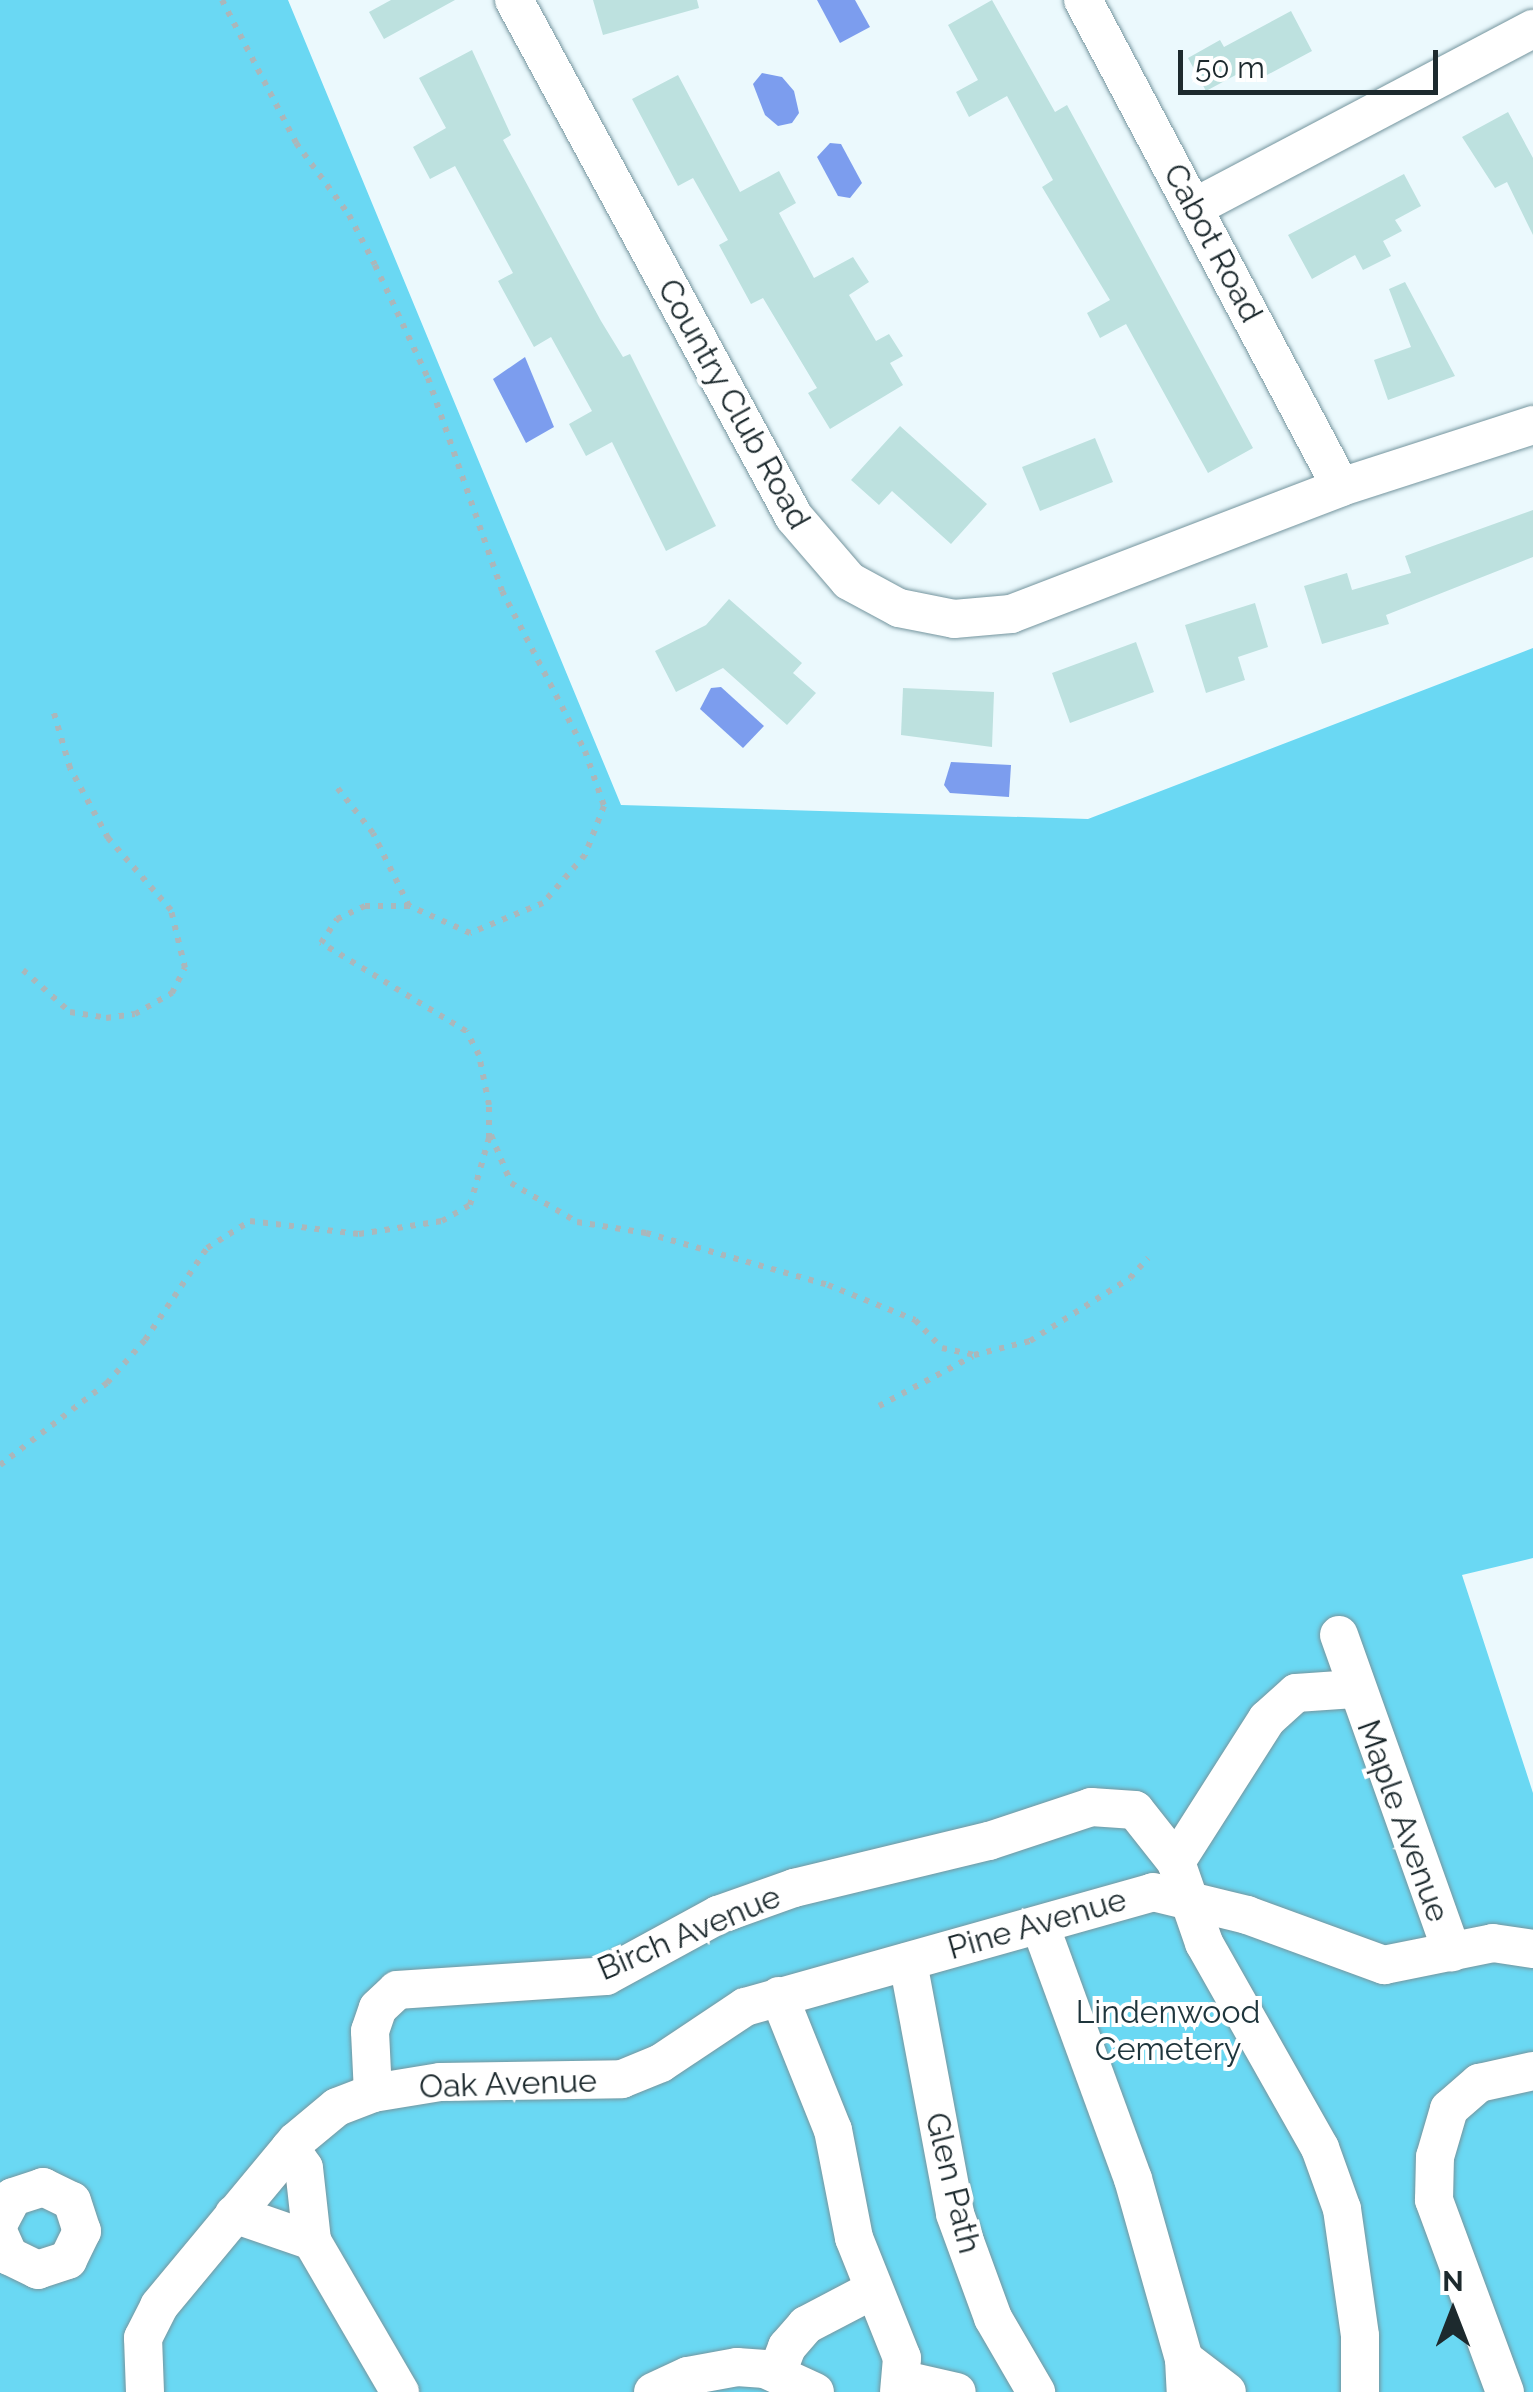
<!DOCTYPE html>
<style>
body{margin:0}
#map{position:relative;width:1533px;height:2392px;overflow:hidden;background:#ebf9fd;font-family:Raleway,sans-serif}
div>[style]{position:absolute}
.green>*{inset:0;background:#6ad8f3}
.water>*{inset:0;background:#7c9dee}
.building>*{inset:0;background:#bde1df}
.path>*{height:6px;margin-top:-3px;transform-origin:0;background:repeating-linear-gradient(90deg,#aab7bb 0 5px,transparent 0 13px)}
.roads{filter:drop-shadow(0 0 2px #75959e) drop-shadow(0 0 2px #75959e)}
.minor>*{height:38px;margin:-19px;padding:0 19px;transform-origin:19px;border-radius:19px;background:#fff}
span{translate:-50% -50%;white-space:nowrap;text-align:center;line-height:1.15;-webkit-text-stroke:8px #fff;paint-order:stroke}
.street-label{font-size:32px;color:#1d2a2e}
.park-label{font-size:32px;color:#1e353c}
.north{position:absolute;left:1403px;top:2262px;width:100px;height:100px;-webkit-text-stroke:8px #fff;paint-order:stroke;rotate:0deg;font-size:28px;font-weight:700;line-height:40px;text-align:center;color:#1d2a2e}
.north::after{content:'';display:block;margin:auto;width:35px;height:45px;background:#1d2a2e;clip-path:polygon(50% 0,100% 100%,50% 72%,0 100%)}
.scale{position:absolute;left:1178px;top:50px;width:260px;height:45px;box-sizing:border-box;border:5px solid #1d2a2e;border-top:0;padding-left:12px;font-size:30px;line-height:35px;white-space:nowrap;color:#1d2a2e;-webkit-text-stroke:8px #fff;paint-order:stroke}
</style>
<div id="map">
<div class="green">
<i style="clip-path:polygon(0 0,288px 0,621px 805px,1088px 819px,1533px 648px,1533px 1558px,1462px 1575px,1533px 1793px,1533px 2392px,0 2392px)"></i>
</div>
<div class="water">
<i style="clip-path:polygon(817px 0,855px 0,870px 27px,840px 43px)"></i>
<i style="clip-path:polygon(762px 73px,782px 77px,794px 91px,799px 113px,792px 123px,778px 126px,765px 115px,753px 84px)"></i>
<i style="clip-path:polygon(830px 143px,841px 144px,862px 183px,850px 198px,838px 196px,817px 157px)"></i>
<i style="clip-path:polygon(525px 357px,554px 427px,526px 443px,493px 379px)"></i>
<i style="clip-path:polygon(721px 687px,764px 726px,743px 748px,700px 709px,711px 688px)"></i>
<i style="clip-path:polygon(951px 762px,1011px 765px,1009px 797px,950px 793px,944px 785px)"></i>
</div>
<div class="building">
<i style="clip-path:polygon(391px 0,455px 0,384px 39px,369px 12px)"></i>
<i style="clip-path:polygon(593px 0,697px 0,699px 8px,603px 35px)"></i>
<i style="clip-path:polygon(992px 0,1055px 112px,1067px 105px,1253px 448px,1208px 473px,1126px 324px,1100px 338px,1087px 313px,1110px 300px,1042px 187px,1053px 180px,1007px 96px,969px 117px,956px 92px,978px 80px,948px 25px)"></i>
<i style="clip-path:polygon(1291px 11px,1312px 51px,1267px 75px,1260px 62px,1206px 91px,1188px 58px,1220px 40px,1224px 47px)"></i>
<i style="clip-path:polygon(472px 50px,511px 135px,503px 140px,601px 321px,623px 357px,630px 354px,716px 526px,666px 551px,612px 442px,586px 456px,569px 424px,592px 411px,551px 337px,534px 347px,498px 281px,513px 273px,455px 166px,430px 179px,413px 147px,446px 128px,419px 78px)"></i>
<i style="clip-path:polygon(678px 75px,740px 192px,779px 171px,796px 203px,779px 213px,814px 278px,853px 257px,869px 282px,849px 295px,876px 341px,889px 334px,903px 356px,890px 363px,903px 385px,830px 429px,808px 393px,817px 388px,763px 298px,751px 304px,719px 245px,728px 240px,693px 178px,678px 186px,632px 99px)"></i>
<i style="clip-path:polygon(1508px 112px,1533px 158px,1533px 235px,1507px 182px,1495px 188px,1462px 137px)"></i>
<i style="clip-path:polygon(1404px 174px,1421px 206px,1395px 220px,1402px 231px,1383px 241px,1391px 256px,1363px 270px,1355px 255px,1312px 279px,1288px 235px)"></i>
<i style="clip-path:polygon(1405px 282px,1455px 376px,1388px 400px,1374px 360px,1411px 347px,1389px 289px)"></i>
<i style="clip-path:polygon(900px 426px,987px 504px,951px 544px,892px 491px,879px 505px,851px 480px)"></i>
<i style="clip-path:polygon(1095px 438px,1113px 482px,1040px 511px,1022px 467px)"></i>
<i style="clip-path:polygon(1533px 510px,1533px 557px,1386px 615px,1389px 624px,1322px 644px,1304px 586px,1347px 573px,1352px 590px,1411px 573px,1405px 556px)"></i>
<i style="clip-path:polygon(729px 599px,802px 663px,793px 673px,816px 693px,787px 725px,723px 668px,676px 692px,655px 651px,706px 625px)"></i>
<i style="clip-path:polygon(1255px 603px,1268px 647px,1238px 657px,1245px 680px,1206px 693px,1185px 625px)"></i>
<i style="clip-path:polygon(1136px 642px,1154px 692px,1070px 723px,1052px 673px)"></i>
<i style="clip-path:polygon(903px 688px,994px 692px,992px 747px,901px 735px)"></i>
</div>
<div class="path">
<i style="left:222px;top:0;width:161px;rotate:62.6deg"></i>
<i style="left:296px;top:143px;width:89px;rotate:53.6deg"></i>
<i style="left:349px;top:215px;width:56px;rotate:62.5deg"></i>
<i style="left:375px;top:265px;width:125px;rotate:64.9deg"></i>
<i style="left:428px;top:378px;width:225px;rotate:70.8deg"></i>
<i style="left:502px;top:591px;width:180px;rotate:62.6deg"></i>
<i style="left:585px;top:751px;width:58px;rotate:70.9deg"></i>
<i style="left:604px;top:806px;width:53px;rotate:111.2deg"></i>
<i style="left:585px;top:855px;width:64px;rotate:131.2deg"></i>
<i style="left:543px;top:903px;width:79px;rotate:157.7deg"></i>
<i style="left:470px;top:933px;width:67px;rotate:-156.1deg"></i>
<i style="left:409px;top:906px;width:81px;rotate:-116.3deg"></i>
<i style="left:373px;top:833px;width:61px;rotate:-128.4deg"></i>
<i style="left:23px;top:970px;width:63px;rotate:41.8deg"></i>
<i style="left:70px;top:1012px;width:36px;rotate:9deg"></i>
<i style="left:106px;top:1018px;width:29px;rotate:-8deg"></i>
<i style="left:135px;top:1014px;width:43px;rotate:-29.6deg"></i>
<i style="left:172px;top:993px;width:28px;rotate:-63deg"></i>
<i style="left:185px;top:968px;width:60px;rotate:-103.6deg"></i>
<i style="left:171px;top:910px;width:96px;rotate:-131.2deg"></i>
<i style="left:108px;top:838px;width:80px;rotate:-118.5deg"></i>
<i style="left:70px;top:768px;width:60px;rotate:-106.3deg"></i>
<i style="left:491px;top:1135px;width:52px;rotate:67.4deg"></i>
<i style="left:511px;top:1183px;width:77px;rotate:30.6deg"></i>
<i style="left:577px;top:1222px;width:70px;rotate:9.1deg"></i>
<i style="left:646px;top:1233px;width:189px;rotate:15.9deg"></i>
<i style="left:828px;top:1285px;width:94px;rotate:21.9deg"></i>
<i style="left:915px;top:1320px;width:39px;rotate:46deg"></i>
<i style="left:942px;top:1348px;width:33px;rotate:12deg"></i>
<i style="left:974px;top:1355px;width:58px;rotate:-14deg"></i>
<i style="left:1030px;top:1341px;width:118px;rotate:-32.2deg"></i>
<i style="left:1130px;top:1278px;width:27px;rotate:-48deg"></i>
<i style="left:879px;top:1406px;width:106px;rotate:-28deg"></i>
<i style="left:0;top:1465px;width:135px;rotate:-37.5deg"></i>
<i style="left:107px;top:1383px;width:57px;rotate:-48.5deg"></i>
<i style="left:145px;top:1340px;width:111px;rotate:-56deg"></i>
<i style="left:207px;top:1248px;width:51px;rotate:-32.1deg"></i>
<i style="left:250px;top:1221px;width:110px;rotate:6.8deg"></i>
<i style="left:359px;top:1234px;width:84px;rotate:-8.9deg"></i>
<i style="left:442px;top:1221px;width:32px;rotate:-30deg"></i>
<i style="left:470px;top:1205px;width:70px;rotate:-74.2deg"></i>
<i style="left:489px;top:1138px;width:33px;rotate:-90deg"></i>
<i style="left:489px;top:1105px;width:51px;rotate:-101.3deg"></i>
<i style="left:479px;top:1055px;width:27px;rotate:-118deg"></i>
<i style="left:466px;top:1031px;width:170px;rotate:-148.7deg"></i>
<i style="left:321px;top:943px;width:29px;rotate:-56deg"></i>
<i style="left:337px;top:919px;width:31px;rotate:-25deg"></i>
<i style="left:365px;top:906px;width:43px"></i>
</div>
<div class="roads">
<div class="minor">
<i style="left:514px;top:0;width:588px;rotate:61.56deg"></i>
<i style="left:794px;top:517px;width:84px;rotate:49.3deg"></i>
<i style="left:849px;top:581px;width:57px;rotate:28.4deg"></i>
<i style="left:899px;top:608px;width:56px;rotate:11.3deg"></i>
<i style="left:954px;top:619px;width:57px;rotate:-5deg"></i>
<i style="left:1011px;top:614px;width:354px;rotate:-21deg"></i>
<i style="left:1341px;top:487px;width:202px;rotate:-17.9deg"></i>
<i style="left:1083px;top:0;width:551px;rotate:62.09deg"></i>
<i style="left:1195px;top:207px;width:382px;rotate:-27.8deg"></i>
<i style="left:1339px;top:1635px;width:337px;rotate:70.4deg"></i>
<i style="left:1354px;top:1689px;width:58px;rotate:176.1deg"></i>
<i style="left:1296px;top:1693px;width:39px;rotate:138deg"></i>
<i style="left:1267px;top:1719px;width:169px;rotate:122.5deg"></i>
<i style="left:1176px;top:1862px;width:86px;rotate:70.9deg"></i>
<i style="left:1204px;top:1943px;width:236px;rotate:60.5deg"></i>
<i style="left:1320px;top:2148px;width:65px;rotate:70.2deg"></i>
<i style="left:1342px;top:2209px;width:128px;rotate:81.9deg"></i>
<i style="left:1360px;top:2336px;width:56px;rotate:90deg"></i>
<i style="left:1040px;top:1925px;width:270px;rotate:69.9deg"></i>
<i style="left:1133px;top:2179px;width:187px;rotate:74.2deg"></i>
<i style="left:1184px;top:2359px;width:33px;rotate:87deg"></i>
<i style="left:908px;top:1962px;width:256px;rotate:79.4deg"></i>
<i style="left:955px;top:2214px;width:111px;rotate:69.9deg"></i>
<i style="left:993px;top:2318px;width:86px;rotate:59.8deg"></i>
<i style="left:779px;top:1996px;width:144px;rotate:68.1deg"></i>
<i style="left:833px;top:2130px;width:110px;rotate:79deg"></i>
<i style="left:854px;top:2238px;width:129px;rotate:68.2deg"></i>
<i style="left:902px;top:2358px;width:34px;rotate:95deg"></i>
<i style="left:373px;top:2093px;width:62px;rotate:-92.8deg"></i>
<i style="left:370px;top:2031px;width:24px;rotate:-71deg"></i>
<i style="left:378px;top:2008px;width:26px;rotate:-43deg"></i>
<i style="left:397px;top:1990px;width:209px;rotate:-3.8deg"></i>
<i style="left:606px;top:1976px;width:128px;rotate:-28.6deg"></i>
<i style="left:718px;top:1915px;width:81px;rotate:-19.6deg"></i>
<i style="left:794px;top:1888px;width:201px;rotate:-13.6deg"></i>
<i style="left:989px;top:1841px;width:108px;rotate:-18.4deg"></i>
<i style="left:1091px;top:1807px;width:44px;rotate:3.9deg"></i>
<i style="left:1135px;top:1810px;width:66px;rotate:51.7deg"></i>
<i style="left:290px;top:2148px;width:24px;rotate:55deg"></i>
<i style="left:304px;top:2168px;width:73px;rotate:83.7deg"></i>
<i style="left:234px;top:2214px;width:83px;rotate:19.1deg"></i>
<i style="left:312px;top:2241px;width:175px;rotate:59.8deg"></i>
<i style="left:0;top:2221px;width:27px;rotate:-62deg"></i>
<i style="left:13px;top:2197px;width:32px;rotate:-18deg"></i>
<i style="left:43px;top:2187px;width:32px;rotate:26deg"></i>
<i style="left:72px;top:2201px;width:32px;rotate:72deg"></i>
<i style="left:82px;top:2231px;width:32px;rotate:116deg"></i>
<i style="left:68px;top:2260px;width:32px;rotate:162deg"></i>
<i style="left:38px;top:2270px;width:32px;rotate:-154deg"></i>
<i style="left:9px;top:2256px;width:22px;rotate:-114deg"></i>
<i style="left:1184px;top:2359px;width:54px;rotate:37.5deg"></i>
<i style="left:777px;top:2373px;width:28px;rotate:-69deg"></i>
<i style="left:787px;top:2347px;width:29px;rotate:-49deg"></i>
<i style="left:806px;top:2325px;width:73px;rotate:-27.6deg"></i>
<i style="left:904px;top:2380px;width:54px;rotate:12.8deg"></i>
<i style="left:145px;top:2392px;width:54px;rotate:-92.1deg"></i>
<i style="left:143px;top:2338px;width:36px;rotate:-63deg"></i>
<i style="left:159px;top:2306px;width:214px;rotate:-50.3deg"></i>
<i style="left:296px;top:2141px;width:53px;rotate:-39.7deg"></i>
<i style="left:337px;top:2107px;width:39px;rotate:-21deg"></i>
<i style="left:373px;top:2093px;width:68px;rotate:-9.3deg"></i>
<i style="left:440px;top:2082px;width:182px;rotate:-0.9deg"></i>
<i style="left:622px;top:2079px;width:42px;rotate:-22.3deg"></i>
<i style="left:661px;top:2063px;width:101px;rotate:-33.7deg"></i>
<i style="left:745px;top:2007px;width:424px;rotate:-15.7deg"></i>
<i style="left:1153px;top:1892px;width:97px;rotate:13.7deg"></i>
<i style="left:1247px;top:1915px;width:146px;rotate:20.1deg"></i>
<i style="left:1384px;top:1965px;width:111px;rotate:-11.4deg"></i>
<i style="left:1493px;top:1943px;width:40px;rotate:8.5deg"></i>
<i style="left:653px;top:2392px;width:38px;rotate:-25deg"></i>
<i style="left:688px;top:2376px;width:50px;rotate:-10.4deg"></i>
<i style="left:737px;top:2367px;width:28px;rotate:4deg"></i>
<i style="left:765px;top:2369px;width:55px;rotate:24.7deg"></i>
<i style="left:1505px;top:2392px;width:205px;rotate:-110.3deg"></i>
<i style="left:1434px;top:2200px;width:43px;rotate:-88.7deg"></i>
<i style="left:1435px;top:2157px;width:50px;rotate:-73.7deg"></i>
<i style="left:1449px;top:2109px;width:40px;rotate:-41deg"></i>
<i style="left:1479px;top:2083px;width:55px;rotate:-12.5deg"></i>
</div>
</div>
<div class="street-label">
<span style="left:1213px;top:243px;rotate:62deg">Cabot Road</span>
<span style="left:734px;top:404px;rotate:61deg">Country Club Road</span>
<span style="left:1403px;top:1821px;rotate:70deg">Maple Avenue</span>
<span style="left:1037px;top:1924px;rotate:-16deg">Pine Avenue</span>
<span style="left:689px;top:1933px;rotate:-23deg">Birch Avenue</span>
<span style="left:508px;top:2084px;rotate:-2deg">Oak Avenue</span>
<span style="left:953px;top:2183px;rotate:76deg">Glen Path</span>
</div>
<div class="park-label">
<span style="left:1168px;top:2031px">Lindenwood<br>Cemetery</span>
</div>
<div class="north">N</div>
<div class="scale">50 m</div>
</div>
